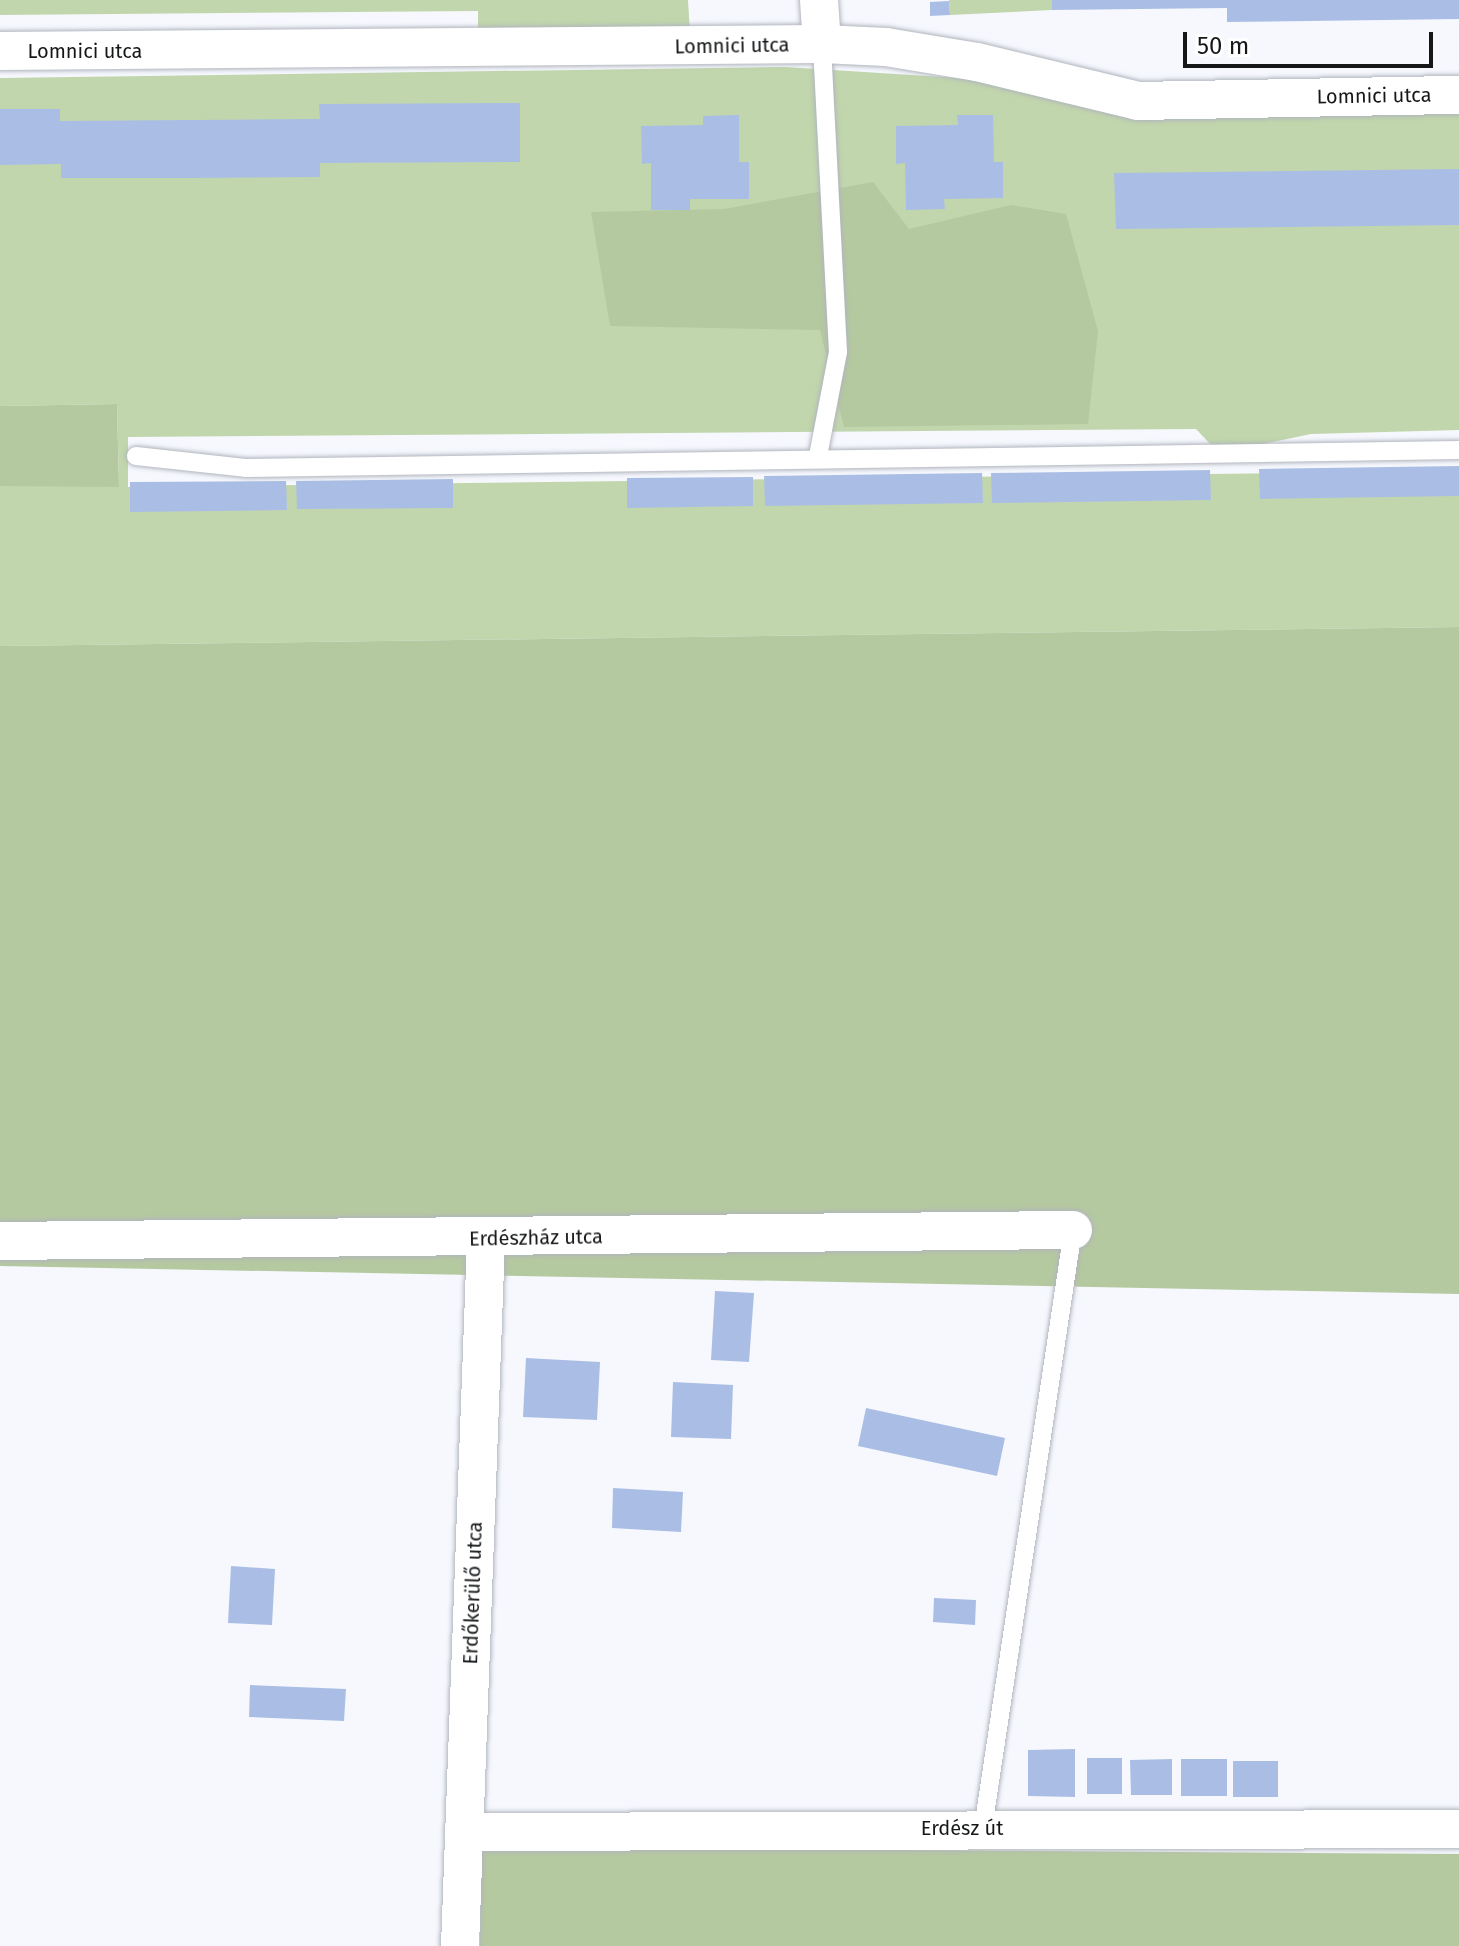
<!DOCTYPE html>
<meta charset="utf-8">
<style>
body{margin:0}
#map{position:relative;width:1459px;height:1946px;overflow:hidden;background:#f6f8fe;font-family:"Fira Sans",sans-serif}
div>[style]{position:absolute}
.green>*{inset:0;background:#c1d6ac}
.forest>*{inset:0;background:#b5c9a0}
.building>*{inset:0;background:#aabee5}
.roads{filter:drop-shadow(0 0 2px #b1b5bd) drop-shadow(0 0 2px #b1b5bd)}
.service>*{height:18px;margin:-9px;padding:0 9px;transform-origin:9px;border-radius:9px;background:#fff}
.minor>*{height:38px;margin:-19px;padding:0 19px;transform-origin:19px;border-radius:19px;background:#fff}
span{translate:-50% -50%;white-space:nowrap;text-align:center;line-height:1.15;-webkit-text-stroke:8px #fff;paint-order:stroke}
.street-label{font-size:20px;color:#151719}
.scale{position:absolute;left:1183px;top:32px;width:250px;height:36px;box-sizing:border-box;border:4px solid #151719;border-top:0;padding-left:10px;font-size:24px;line-height:28px;white-space:nowrap;color:#151719;-webkit-text-stroke:6px #fff;paint-order:stroke}
</style>
<div id="map">
<div class="green">
<i style="clip-path:polygon(0 0,688px 0,690px 33px,478px 35px,478px 11px,0 15px)"></i>
<i style="clip-path:polygon(949px 0,1052px 0,1052px 10px,950px 15px)"></i>
<i style="clip-path:polygon(785px 67px,1459px 110px,1459px 430px,1311px 434px,1253px 446px,1212px 446px,1196px 429px,128px 437px,128px 487px,1459px 471px,1459px 627px,0 646px,0 486px,119px 486px,117px 404px,0 406px,0 78px)"></i>
</div>
<div class="forest">
<i style="clip-path:polygon(873px 182px,909px 229px,1011px 205px,1066px 214px,1098px 331px,1088px 424px,844px 427px,820px 330px,610px 326px,591px 212px,724px 209px)"></i>
<i style="clip-path:polygon(117px 404px,119px 487px,0 486px,0 406px)"></i>
<i style="clip-path:polygon(1459px 627px,1459px 1294px,0 1266px,0 646px)"></i>
<i style="clip-path:polygon(481px 1847px,1459px 1854px,1459px 1946px,480px 1946px)"></i>
</div>
<div class="building">
<i style="clip-path:polygon(1052px 0,1459px 0,1459px 19px,1227px 22px,1227px 8px,1052px 10px)"></i>
<i style="clip-path:polygon(949px 1px,950px 15px,930px 16px,930px 2px)"></i>
<i style="clip-path:polygon(520px 103px,520px 162px,320px 163px,320px 177px,191px 178px,61px 178px,61px 164px,0 165px,0 109px,60px 109px,60px 121px,320px 119px,319px 104px)"></i>
<i style="clip-path:polygon(739px 115px,739px 162px,749px 162px,749px 199px,690px 199px,690px 210px,651px 210px,651px 163px,642px 164px,641px 126px,703px 125px,703px 116px)"></i>
<i style="clip-path:polygon(957px 115px,993px 115px,994px 162px,1003px 162px,1003px 198px,944px 199px,945px 209px,906px 210px,905px 163px,896px 164px,896px 126px,958px 125px)"></i>
<i style="clip-path:polygon(1459px 169px,1459px 225px,1116px 229px,1114px 173px)"></i>
<i style="clip-path:polygon(1459px 466px,1459px 496px,1260px 499px,1259px 469px)"></i>
<i style="clip-path:polygon(1210px 470px,1211px 500px,992px 503px,991px 473px)"></i>
<i style="clip-path:polygon(982px 473px,983px 503px,765px 506px,764px 476px)"></i>
<i style="clip-path:polygon(753px 477px,753px 506px,627px 508px,627px 478px)"></i>
<i style="clip-path:polygon(453px 479px,453px 508px,297px 509px,296px 481px)"></i>
<i style="clip-path:polygon(286px 481px,287px 510px,130px 512px,130px 482px)"></i>
<i style="clip-path:polygon(715px 1291px,754px 1293px,749px 1362px,711px 1360px)"></i>
<i style="clip-path:polygon(526px 1358px,600px 1362px,597px 1420px,523px 1417px)"></i>
<i style="clip-path:polygon(673px 1382px,733px 1385px,731px 1439px,671px 1437px)"></i>
<i style="clip-path:polygon(866px 1408px,1005px 1438px,997px 1476px,858px 1446px)"></i>
<i style="clip-path:polygon(613px 1488px,683px 1492px,681px 1532px,612px 1528px)"></i>
<i style="clip-path:polygon(231px 1566px,275px 1569px,272px 1625px,228px 1623px)"></i>
<i style="clip-path:polygon(934px 1598px,976px 1600px,975px 1625px,933px 1622px)"></i>
<i style="clip-path:polygon(250px 1685px,346px 1689px,344px 1721px,249px 1717px)"></i>
<i style="clip-path:polygon(1075px 1749px,1075px 1797px,1028px 1796px,1028px 1750px)"></i>
<i style="clip-path:polygon(1087px 1758px,1122px 1758px,1122px 1794px,1087px 1794px)"></i>
<i style="clip-path:polygon(1172px 1759px,1172px 1795px,1131px 1795px,1130px 1760px)"></i>
<i style="clip-path:polygon(1181px 1759px,1227px 1759px,1227px 1796px,1181px 1796px)"></i>
<i style="clip-path:polygon(1233px 1761px,1278px 1761px,1278px 1797px,1233px 1797px)"></i>
</div>
<div class="roads">
<div class="service">
<i style="left:136px;top:456px;width:112px;rotate:6.2deg"></i>
<i style="left:247px;top:468px;width:1212px;rotate:-0.85deg"></i>
<i style="left:818px;top:456px;width:106px;rotate:-79.1deg"></i>
<i style="left:838px;top:352px;width:308px;rotate:-93deg"></i>
<i style="left:983px;top:1828px;width:605px;rotate:-81.44deg"></i>
</div>
<div class="minor">
<i style="left:819px;top:0;width:44px;rotate:86.1deg"></i>
<i style="left:0;top:51px;width:822px;rotate:-0.49deg"></i>
<i style="left:822px;top:44px;width:64px;rotate:2.7deg"></i>
<i style="left:886px;top:47px;width:92px;rotate:9.4deg"></i>
<i style="left:977px;top:62px;width:166px;rotate:13.6deg"></i>
<i style="left:1138px;top:101px;width:321px;rotate:-1.1deg"></i>
<i style="left:0;top:1241px;width:1073px;rotate:-0.59deg"></i>
<i style="left:465px;top:1832px;width:994px;rotate:-0.17deg"></i>
<i style="left:460px;top:1946px;width:707px;rotate:-87.89deg"></i>
</div>
</div>
<div class="street-label">
<span style="left:732px;top:46px;rotate:-1deg">Lomnici utca</span>
<span style="left:85px;top:51px">Lomnici utca</span>
<span style="left:1374px;top:96px;rotate:-1deg">Lomnici utca</span>
<span style="left:536px;top:1238px;rotate:-1deg">Erdészház utca</span>
<span style="left:473px;top:1593px;rotate:-88deg">Erdőkerülő utca</span>
<span style="left:962px;top:1828px">Erdész út</span>
</div>
<div class="scale">50 m</div>
</div>
